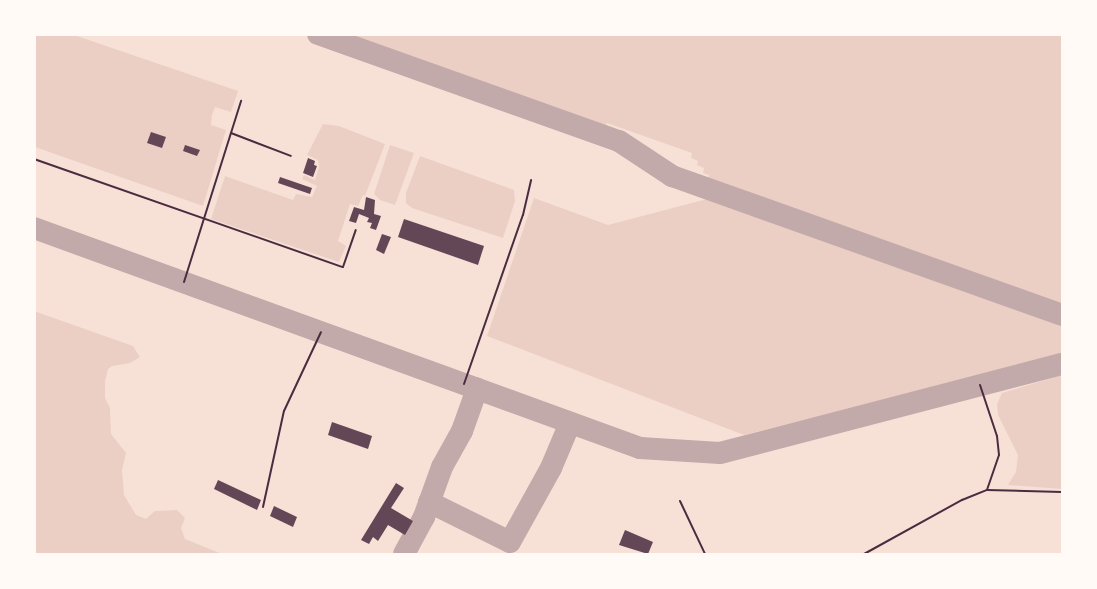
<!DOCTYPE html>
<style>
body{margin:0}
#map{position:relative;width:1097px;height:589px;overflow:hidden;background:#f7e1d7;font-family:"Golos Text",sans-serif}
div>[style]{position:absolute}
.green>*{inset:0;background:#ebcfc5}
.taxiway>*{height:22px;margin:-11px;padding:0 11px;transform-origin:11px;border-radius:11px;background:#c3aaaa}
.building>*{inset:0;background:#644757}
.path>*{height:1.5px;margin:-0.75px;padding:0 0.75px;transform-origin:0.75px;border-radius:0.75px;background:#4a2c40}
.service>*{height:2px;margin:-1px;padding:0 1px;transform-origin:1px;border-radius:1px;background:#4a2c40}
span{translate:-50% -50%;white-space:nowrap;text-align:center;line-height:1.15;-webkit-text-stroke:4.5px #fffaf5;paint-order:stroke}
.frame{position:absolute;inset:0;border:36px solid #fffaf5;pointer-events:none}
</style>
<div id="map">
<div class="green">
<i style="clip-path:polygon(34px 35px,74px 35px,238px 91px,231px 112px,215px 107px,212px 115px,211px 125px,226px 130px,203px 206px,35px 147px)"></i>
<i style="clip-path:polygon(336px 35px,1062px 35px,1062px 305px,708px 180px,709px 175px,703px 173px,704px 168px,697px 165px,698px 161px,691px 158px,692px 153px,607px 123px,604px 129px)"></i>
<i style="clip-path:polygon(323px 124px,339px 126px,385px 144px,365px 196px,363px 195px,358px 206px,350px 204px,338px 241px,346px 246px,339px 262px,211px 219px,225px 176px,293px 200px,296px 194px,312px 197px,317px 186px,302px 179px,304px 175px,315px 180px,319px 167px,318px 160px,307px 155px)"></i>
<i style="clip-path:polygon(390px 145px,414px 153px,395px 205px,380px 200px,374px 194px)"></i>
<i style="clip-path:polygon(420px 156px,514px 190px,515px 201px,503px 238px,412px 208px,406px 203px,406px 193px)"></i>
<i style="clip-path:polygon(534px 198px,608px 225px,707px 199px,1062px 325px,1062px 356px,744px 435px,487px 336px)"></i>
<i style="clip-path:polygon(34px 311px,133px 346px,140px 357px,130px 363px,112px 366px,108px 369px,105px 381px,105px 398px,110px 408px,111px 434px,126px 453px,122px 470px,124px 495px,136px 515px,146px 519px,155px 511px,177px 510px,185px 518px,181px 528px,185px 539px,222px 554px,35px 554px)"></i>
<i style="clip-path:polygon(1062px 375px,1062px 489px,1008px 485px,1016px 472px,1018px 455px,998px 415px,997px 404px,1002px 393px)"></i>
</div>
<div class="taxiway">
<i style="left:318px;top:34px;width:319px;rotate:19.6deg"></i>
<i style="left:619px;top:141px;width:64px;rotate:33.4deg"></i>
<i style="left:672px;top:176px;width:414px;rotate:19.6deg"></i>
<i style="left:34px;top:228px;width:645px;rotate:19.95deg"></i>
<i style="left:640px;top:448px;width:80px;rotate:3.6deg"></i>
<i style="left:720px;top:453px;width:353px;rotate:-14.6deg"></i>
<i style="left:429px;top:502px;width:90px;rotate:26.3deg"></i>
<i style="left:510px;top:542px;width:85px;rotate:-61deg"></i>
<i style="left:551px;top:468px;width:49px;rotate:-67.1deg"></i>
<i style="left:404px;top:554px;width:42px;rotate:-61.6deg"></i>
<i style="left:424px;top:517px;width:53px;rotate:-70.2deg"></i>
<i style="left:442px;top:467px;width:41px;rotate:-60.9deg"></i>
<i style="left:462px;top:431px;width:45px;rotate:-70.3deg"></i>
</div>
<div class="building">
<i style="clip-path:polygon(151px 132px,166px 137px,162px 148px,147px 143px)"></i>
<i style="clip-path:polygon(185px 145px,200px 150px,197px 156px,183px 151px)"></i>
<i style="clip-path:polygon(308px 158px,315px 161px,314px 165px,317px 166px,313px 177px,303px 173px)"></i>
<i style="clip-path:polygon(280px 177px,312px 188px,310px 194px,278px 183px)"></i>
<i style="clip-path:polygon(366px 197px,375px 200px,374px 214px,381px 216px,376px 230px,370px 228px,372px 223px,367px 222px,369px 218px,359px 214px,356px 223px,349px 221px,354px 207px,364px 210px)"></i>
<i style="clip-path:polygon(404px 219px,484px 246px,478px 265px,398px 237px)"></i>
<i style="clip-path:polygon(382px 234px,391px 237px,384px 254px,376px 250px)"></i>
<i style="clip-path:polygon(332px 422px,372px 436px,368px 449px,328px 435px)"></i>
<i style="clip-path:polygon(218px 480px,261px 500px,257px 510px,214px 489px)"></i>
<i style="clip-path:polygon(396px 483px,404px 488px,391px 508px,413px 521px,405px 535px,388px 525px,378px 541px,373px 537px,369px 544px,361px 540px)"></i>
<i style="clip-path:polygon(274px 506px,297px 517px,293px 527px,270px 516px)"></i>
<i style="clip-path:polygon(625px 530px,653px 542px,648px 554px,619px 545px)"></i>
</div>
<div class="path">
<i style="left:319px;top:35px;width:1px;rotate:-45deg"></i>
</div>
<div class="service">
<i style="left:231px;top:133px;width:64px;rotate:21deg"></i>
<i style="left:34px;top:159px;width:327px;rotate:19.3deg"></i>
<i style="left:343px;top:267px;width:39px;rotate:-71deg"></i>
<i style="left:184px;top:282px;width:190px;rotate:-72.5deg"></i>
<i style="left:464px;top:384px;width:179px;rotate:-70.8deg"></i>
<i style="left:523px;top:215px;width:36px;rotate:-77deg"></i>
<i style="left:980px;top:385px;width:54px;rotate:71.6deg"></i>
<i style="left:997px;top:436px;width:19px;rotate:84deg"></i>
<i style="left:999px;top:455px;width:36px;rotate:109deg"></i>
<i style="left:680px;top:501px;width:59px;rotate:64.7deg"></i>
<i style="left:263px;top:507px;width:98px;rotate:-77.7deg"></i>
<i style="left:284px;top:411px;width:87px;rotate:-64.9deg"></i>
<i style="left:864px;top:554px;width:112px;rotate:-28.9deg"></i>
<i style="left:962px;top:500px;width:27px;rotate:-22deg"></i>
<i style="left:987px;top:490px;width:75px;rotate:1.5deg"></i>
</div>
<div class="frame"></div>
</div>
